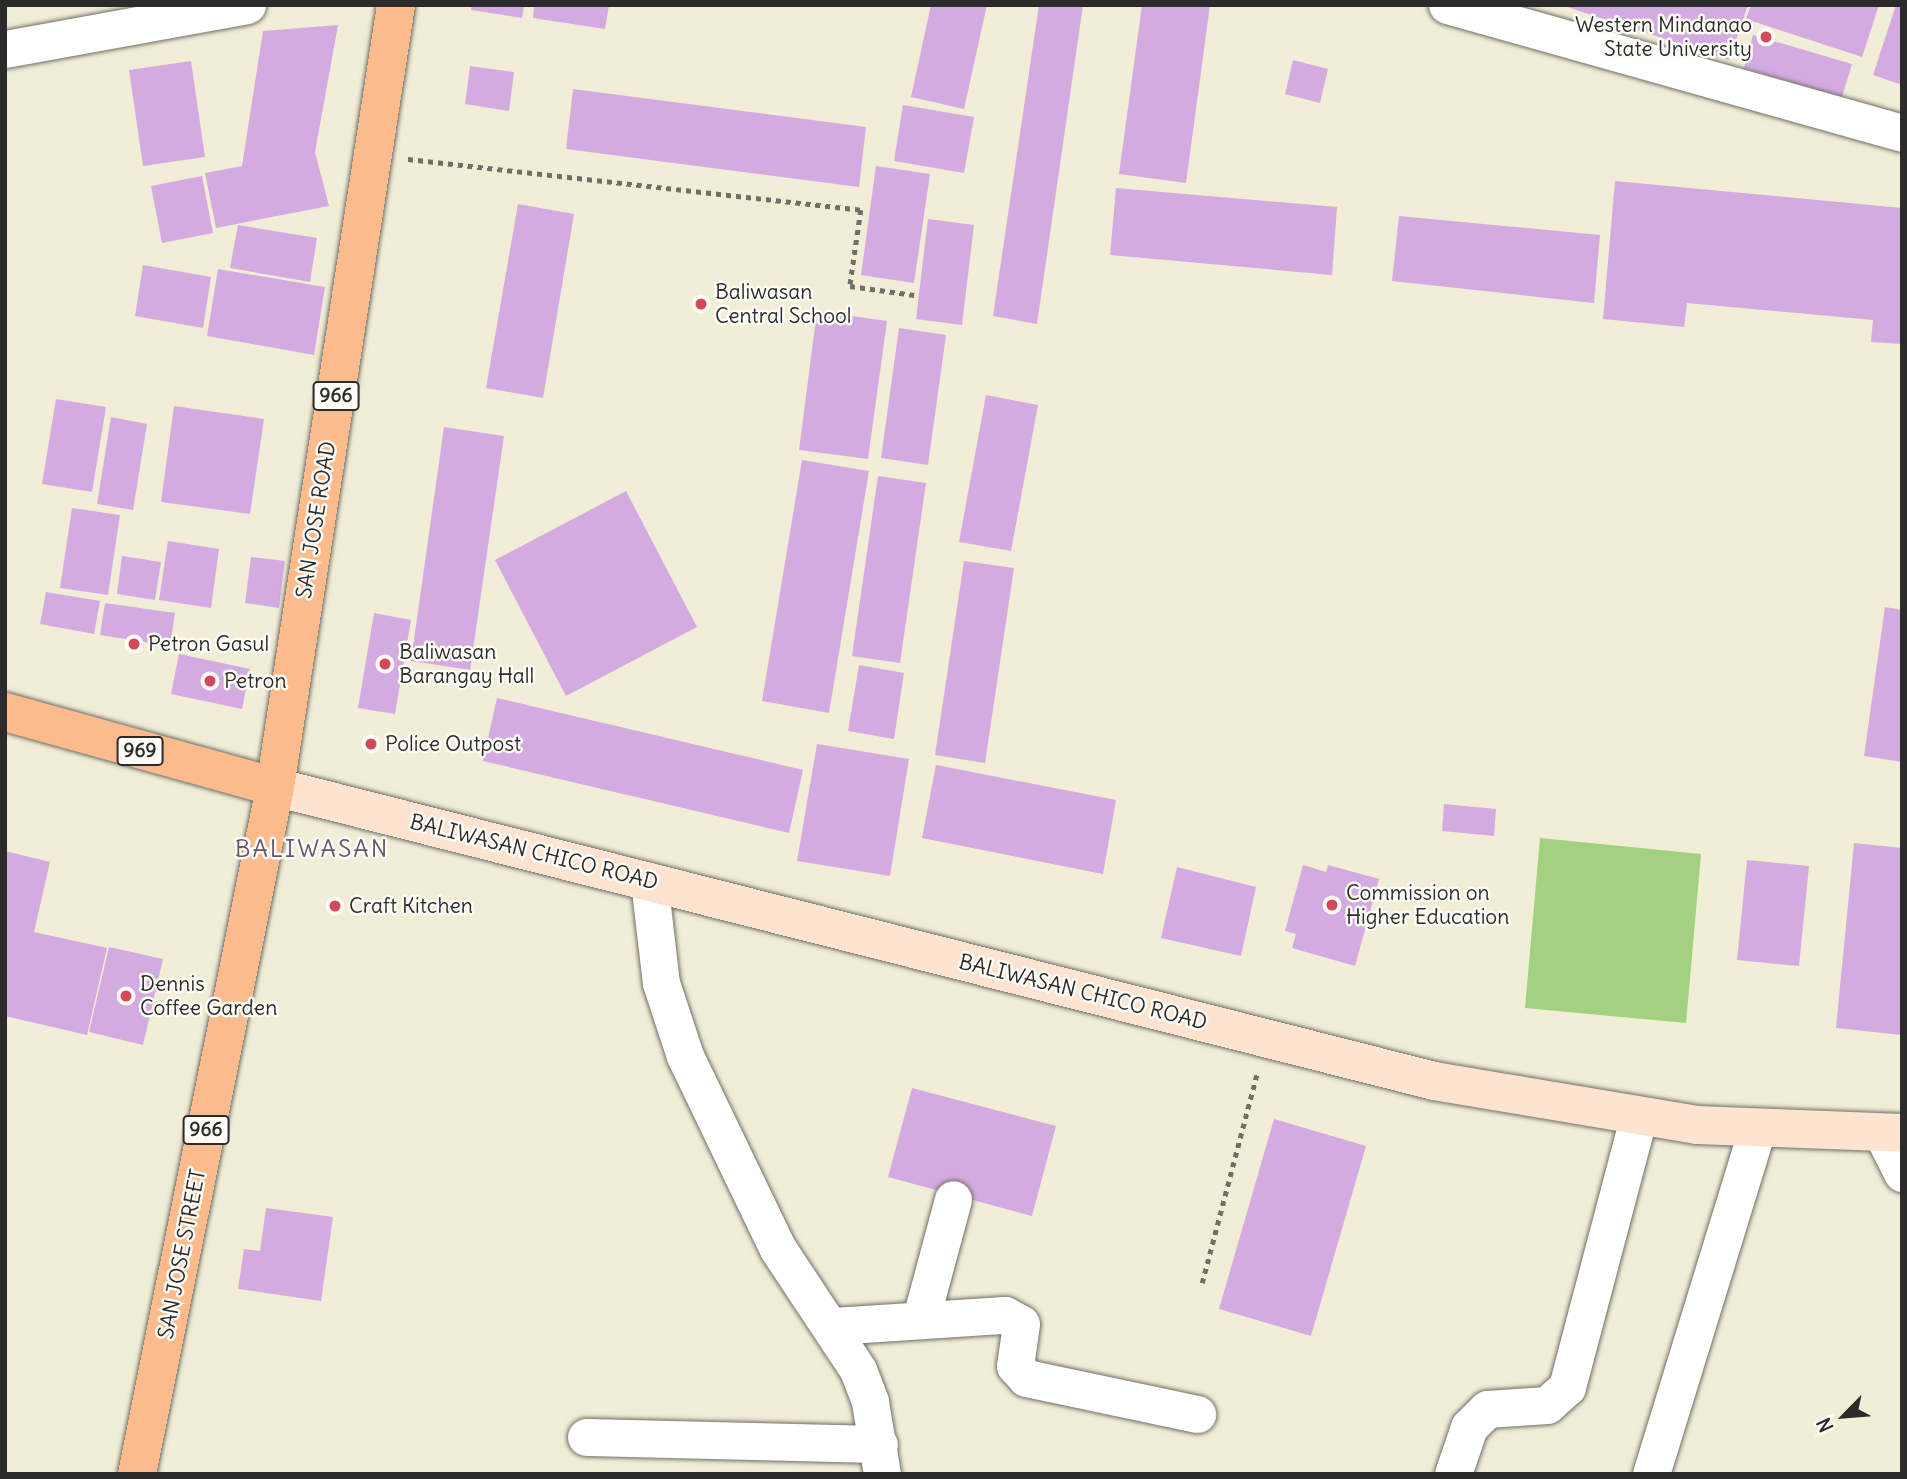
<!DOCTYPE html>
<style>
body{margin:0}
#map{position:relative;width:1907px;height:1479px;overflow:hidden;background:#f1edd7;font-family:Delius,sans-serif}
div>[style]{position:absolute}
.green>*{inset:0;background:#a2d17f}
.building>*{inset:0;background:#d4abe1}
.path>*{height:4.5px;margin-top:-2.25px;transform-origin:0;background:repeating-linear-gradient(90deg,#706f67 0 5px,transparent 0 10px)}
.roads{filter:drop-shadow(0 0 2px #706f67) drop-shadow(0 0 2px #706f67)}
.minor>*{height:37px;margin:-18.5px;padding:0 18.5px;transform-origin:18.5px;border-radius:18.5px;background:#fff}
.secondary>*{height:38px;margin:-19px;padding:0 19px;transform-origin:19px;border-radius:19px;background:#fde4d1}
.primary>*{height:38px;margin:-19px;padding:0 19px;transform-origin:19px;border-radius:19px;background:#fbbb8c}
.dots>*{width:19px;height:19px;translate:-50% -50%;box-sizing:border-box;border:4px solid #fdfcf7;border-radius:50%}
span{translate:-50% -50%;white-space:nowrap;text-align:center;line-height:1.15;-webkit-text-stroke:5px #fdfcf7;paint-order:stroke}
.shield-label span{padding:2px 5px;background:#fdfcf7;border:2px solid;border-radius:5px;-webkit-text-stroke-width:0}
.shield-label{font-size:19px;color:#2b2b2b;font-weight:700}
.poi-label{font-size:21px;color:#2b2b2b}
.right{translate:-100% -50%;text-align:right}
.left{translate:0 -50%;text-align:left}
.street-label{font-size:21px;color:#2b2b2b}
.quarter-label{font-size:24px;color:#66586b;letter-spacing:2px}
.frame{position:absolute;inset:0;border:7px solid #2b2b2b;pointer-events:none}
.north{position:absolute;left:1809px;top:1381px;width:70px;height:70px;-webkit-text-stroke:5px #fdfcf7;paint-order:stroke;rotate:245deg;font-size:19px;font-weight:700;line-height:28px;text-align:center;color:#2b2b2b}
.north::after{content:'';display:block;margin:auto;width:24px;height:32px;background:#2b2b2b;clip-path:polygon(50% 0,100% 100%,50% 72%,0 100%)}
</style>
<div id="map">
<div class="green">
<i style="clip-path:polygon(1540px 838px,1701px 854px,1686px 1023px,1525px 1008px)"></i>
</div>
<div class="building">
<i style="clip-path:polygon(472px 5px,524px 5px,522px 18px,471px 10px)"></i>
<i style="clip-path:polygon(534px 5px,609px 5px,605px 29px,533px 18px)"></i>
<i style="clip-path:polygon(931px 5px,987px 5px,964px 109px,911px 97px)"></i>
<i style="clip-path:polygon(1039px 5px,1083px 5px,1037px 324px,993px 316px)"></i>
<i style="clip-path:polygon(1142px 5px,1210px 5px,1186px 183px,1119px 174px)"></i>
<i style="clip-path:polygon(1561px 5px,1748px 5px,1729px 60px)"></i>
<i style="clip-path:polygon(1751px 5px,1879px 5px,1862px 57px,1746px 19px)"></i>
<i style="clip-path:polygon(1896px 5px,1902px 5px,1902px 85px,1873px 75px)"></i>
<i style="clip-path:polygon(338px 25px,315px 152px,329px 206px,216px 228px,205px 173px,242px 166px,263px 31px)"></i>
<i style="clip-path:polygon(1753px 35px,1852px 64px,1842px 97px,1744px 68px)"></i>
<i style="clip-path:polygon(1293px 60px,1328px 69px,1320px 103px,1285px 94px)"></i>
<i style="clip-path:polygon(191px 61px,205px 157px,143px 166px,129px 70px)"></i>
<i style="clip-path:polygon(470px 66px,514px 72px,509px 111px,465px 104px)"></i>
<i style="clip-path:polygon(573px 89px,866px 127px,859px 187px,566px 149px)"></i>
<i style="clip-path:polygon(903px 105px,974px 117px,964px 173px,894px 161px)"></i>
<i style="clip-path:polygon(876px 166px,930px 174px,914px 283px,861px 275px)"></i>
<i style="clip-path:polygon(202px 176px,213px 233px,162px 243px,151px 186px)"></i>
<i style="clip-path:polygon(1615px 181px,1902px 208px,1902px 344px,1871px 342px,1873px 320px,1687px 303px,1684px 327px,1603px 319px)"></i>
<i style="clip-path:polygon(1116px 188px,1337px 207px,1332px 275px,1110px 255px)"></i>
<i style="clip-path:polygon(518px 204px,574px 214px,543px 398px,486px 388px)"></i>
<i style="clip-path:polygon(1399px 216px,1600px 235px,1594px 303px,1392px 281px)"></i>
<i style="clip-path:polygon(928px 219px,974px 225px,962px 325px,916px 319px)"></i>
<i style="clip-path:polygon(238px 225px,317px 238px,310px 282px,230px 268px)"></i>
<i style="clip-path:polygon(143px 265px,211px 277px,203px 328px,135px 316px)"></i>
<i style="clip-path:polygon(218px 269px,325px 287px,314px 355px,207px 336px)"></i>
<i style="clip-path:polygon(817px 311px,887px 321px,868px 459px,799px 450px)"></i>
<i style="clip-path:polygon(899px 328px,946px 335px,928px 465px,881px 458px)"></i>
<i style="clip-path:polygon(986px 395px,1038px 405px,1011px 551px,959px 542px)"></i>
<i style="clip-path:polygon(56px 399px,106px 407px,92px 492px,42px 484px)"></i>
<i style="clip-path:polygon(174px 406px,264px 419px,250px 514px,161px 502px)"></i>
<i style="clip-path:polygon(111px 417px,147px 424px,133px 510px,97px 504px)"></i>
<i style="clip-path:polygon(444px 427px,504px 436px,470px 670px,411px 661px)"></i>
<i style="clip-path:polygon(802px 460px,869px 471px,829px 713px,762px 701px)"></i>
<i style="clip-path:polygon(878px 476px,926px 483px,900px 663px,852px 656px)"></i>
<i style="clip-path:polygon(626px 491px,697px 627px,566px 696px,495px 560px)"></i>
<i style="clip-path:polygon(72px 508px,120px 515px,108px 595px,60px 588px)"></i>
<i style="clip-path:polygon(168px 541px,219px 549px,211px 608px,159px 600px)"></i>
<i style="clip-path:polygon(122px 556px,161px 562px,155px 600px,117px 594px)"></i>
<i style="clip-path:polygon(251px 557px,285px 561px,279px 608px,245px 603px)"></i>
<i style="clip-path:polygon(964px 561px,1014px 568px,985px 763px,935px 755px)"></i>
<i style="clip-path:polygon(46px 592px,100px 601px,94px 634px,40px 624px)"></i>
<i style="clip-path:polygon(105px 603px,175px 613px,170px 646px,100px 635px)"></i>
<i style="clip-path:polygon(1885px 607px,1902px 610px,1902px 762px,1864px 756px)"></i>
<i style="clip-path:polygon(374px 613px,411px 620px,395px 714px,358px 708px)"></i>
<i style="clip-path:polygon(179px 654px,250px 669px,242px 709px,171px 694px)"></i>
<i style="clip-path:polygon(859px 665px,904px 673px,894px 739px,848px 731px)"></i>
<i style="clip-path:polygon(497px 698px,803px 770px,789px 833px,483px 761px)"></i>
<i style="clip-path:polygon(817px 744px,909px 759px,890px 876px,797px 861px)"></i>
<i style="clip-path:polygon(936px 765px,1116px 800px,1103px 874px,922px 838px)"></i>
<i style="clip-path:polygon(1444px 804px,1496px 809px,1494px 836px,1442px 831px)"></i>
<i style="clip-path:polygon(1854px 843px,1902px 848px,1902px 1035px,1836px 1028px)"></i>
<i style="clip-path:polygon(5px 851px,50px 862px,34px 932px,107px 948px,87px 1035px,5px 1016px)"></i>
<i style="clip-path:polygon(1747px 860px,1809px 866px,1799px 966px,1737px 960px)"></i>
<i style="clip-path:polygon(1303px 865px,1326px 872px,1328px 865px,1379px 879px,1355px 966px,1292px 948px,1296px 934px,1285px 931px)"></i>
<i style="clip-path:polygon(1177px 867px,1256px 887px,1241px 956px,1161px 938px)"></i>
<i style="clip-path:polygon(109px 947px,163px 959px,143px 1045px,89px 1032px)"></i>
<i style="clip-path:polygon(912px 1088px,1056px 1126px,1032px 1216px,888px 1177px)"></i>
<i style="clip-path:polygon(1274px 1119px,1366px 1146px,1311px 1336px,1219px 1309px)"></i>
<i style="clip-path:polygon(266px 1208px,333px 1217px,321px 1301px,238px 1289px,244px 1249px,260px 1251px)"></i>
</div>
<div class="path">
<i style="left:408px;top:159px;width:456px;rotate:6.4deg"></i>
<i style="left:861px;top:210px;width:77px;rotate:98.2deg"></i>
<i style="left:850px;top:286px;width:65px;rotate:8deg"></i>
<i style="left:1202px;top:1283px;width:216px;rotate:-75.3deg"></i>
</div>
<div class="roads">
<div class="minor">
<i style="left:1447px;top:5px;width:473px;rotate:15.7deg"></i>
<i style="left:5px;top:49px;width:246px;rotate:-10.3deg"></i>
<i style="left:649px;top:881px;width:103px;rotate:83.3deg"></i>
<i style="left:661px;top:983px;width:77px;rotate:71.8deg"></i>
<i style="left:685px;top:1056px;width:214px;rotate:64.3deg"></i>
<i style="left:778px;top:1249px;width:145px;rotate:56.5deg"></i>
<i style="left:858px;top:1370px;width:34px;rotate:69deg"></i>
<i style="left:870px;top:1402px;width:73px;rotate:80.5deg"></i>
<i style="left:1882px;top:1133px;width:45px;rotate:63.4deg"></i>
<i style="left:921px;top:1318px;width:123px;rotate:-74.9deg"></i>
<i style="left:833px;top:1326px;width:172px;rotate:-3.7deg"></i>
<i style="left:1005px;top:1315px;width:18px;rotate:29deg"></i>
<i style="left:1021px;top:1324px;width:42px;rotate:98.1deg"></i>
<i style="left:1015px;top:1366px;width:16px;rotate:47deg"></i>
<i style="left:1026px;top:1378px;width:175px;rotate:11.9deg"></i>
<i style="left:586px;top:1437px;width:293px;rotate:1.4deg"></i>
<i style="left:1453px;top:1474px;width:50px;rotate:-71.2deg"></i>
<i style="left:1469px;top:1427px;width:25px;rotate:-45deg"></i>
<i style="left:1487px;top:1409px;width:60px;rotate:-3.8deg"></i>
<i style="left:1547px;top:1405px;width:27px;rotate:-42deg"></i>
<i style="left:1567px;top:1387px;width:277px;rotate:-75.2deg"></i>
<i style="left:1651px;top:1474px;width:361px;rotate:-72.9deg"></i>
</div>
<div class="secondary">
<i style="left:275px;top:787px;width:1196px;rotate:14.23deg"></i>
<i style="left:1434px;top:1081px;width:267px;rotate:9.5deg"></i>
<i style="left:1697px;top:1125px;width:205px;rotate:2.2deg"></i>
</div>
<div class="primary">
<i style="left:5px;top:712px;width:280px;rotate:15.5deg"></i>
<i style="left:137px;top:1474px;width:701px;rotate:-78.64deg"></i>
<i style="left:275px;top:787px;width:791px;rotate:-81.2deg"></i>
</div>
</div>
<div class="dots">
<i style="left:1766px;top:37px;background:#d1495b"></i>
<i style="left:701px;top:304px;background:#d1495b"></i>
<i style="left:134px;top:644px;background:#d1495b"></i>
<i style="left:385px;top:664px;background:#d1495b"></i>
<i style="left:210px;top:681px;background:#d1495b"></i>
<i style="left:371px;top:744px;background:#d1495b"></i>
<i style="left:1332px;top:905px;background:#d1495b"></i>
<i style="left:335px;top:906px;background:#d1495b"></i>
<i style="left:126px;top:996px;background:#d1495b"></i>
</div>
<div class="shield-label">
<span style="left:336px;top:396px">966</span>
<span style="left:140px;top:751px">969</span>
<span style="left:206px;top:1130px">966</span>
</div>
<div class="poi-label">
<span class="right" style="left:1752px;top:37px">Western Mindanao<br>State University</span>
<span class="left" style="left:715px;top:304px">Baliwasan<br>Central School</span>
<span class="left" style="left:148px;top:644px">Petron Gasul</span>
<span class="left" style="left:399px;top:664px">Baliwasan<br>Barangay Hall</span>
<span class="left" style="left:224px;top:681px">Petron</span>
<span class="left" style="left:385px;top:744px">Police Outpost</span>
<span class="left" style="left:1346px;top:905px">Commission on<br>Higher Education</span>
<span class="left" style="left:349px;top:906px">Craft Kitchen</span>
<span class="left" style="left:140px;top:996px">Dennis<br>Coffee Garden</span>
</div>
<div class="street-label">
<span style="left:316px;top:520px;rotate:-81deg">SAN JOSE ROAD</span>
<span style="left:534px;top:852px;rotate:14deg">BALIWASAN CHICO ROAD</span>
<span style="left:1083px;top:992px;rotate:14deg">BALIWASAN CHICO ROAD</span>
<span style="left:182px;top:1254px;rotate:-79deg">SAN JOSE STREET</span>
</div>
<div class="quarter-label">
<span style="left:312px;top:849px">BALIWASAN</span>
</div>
<div class="frame"></div>
<div class="north">N</div>
</div>
